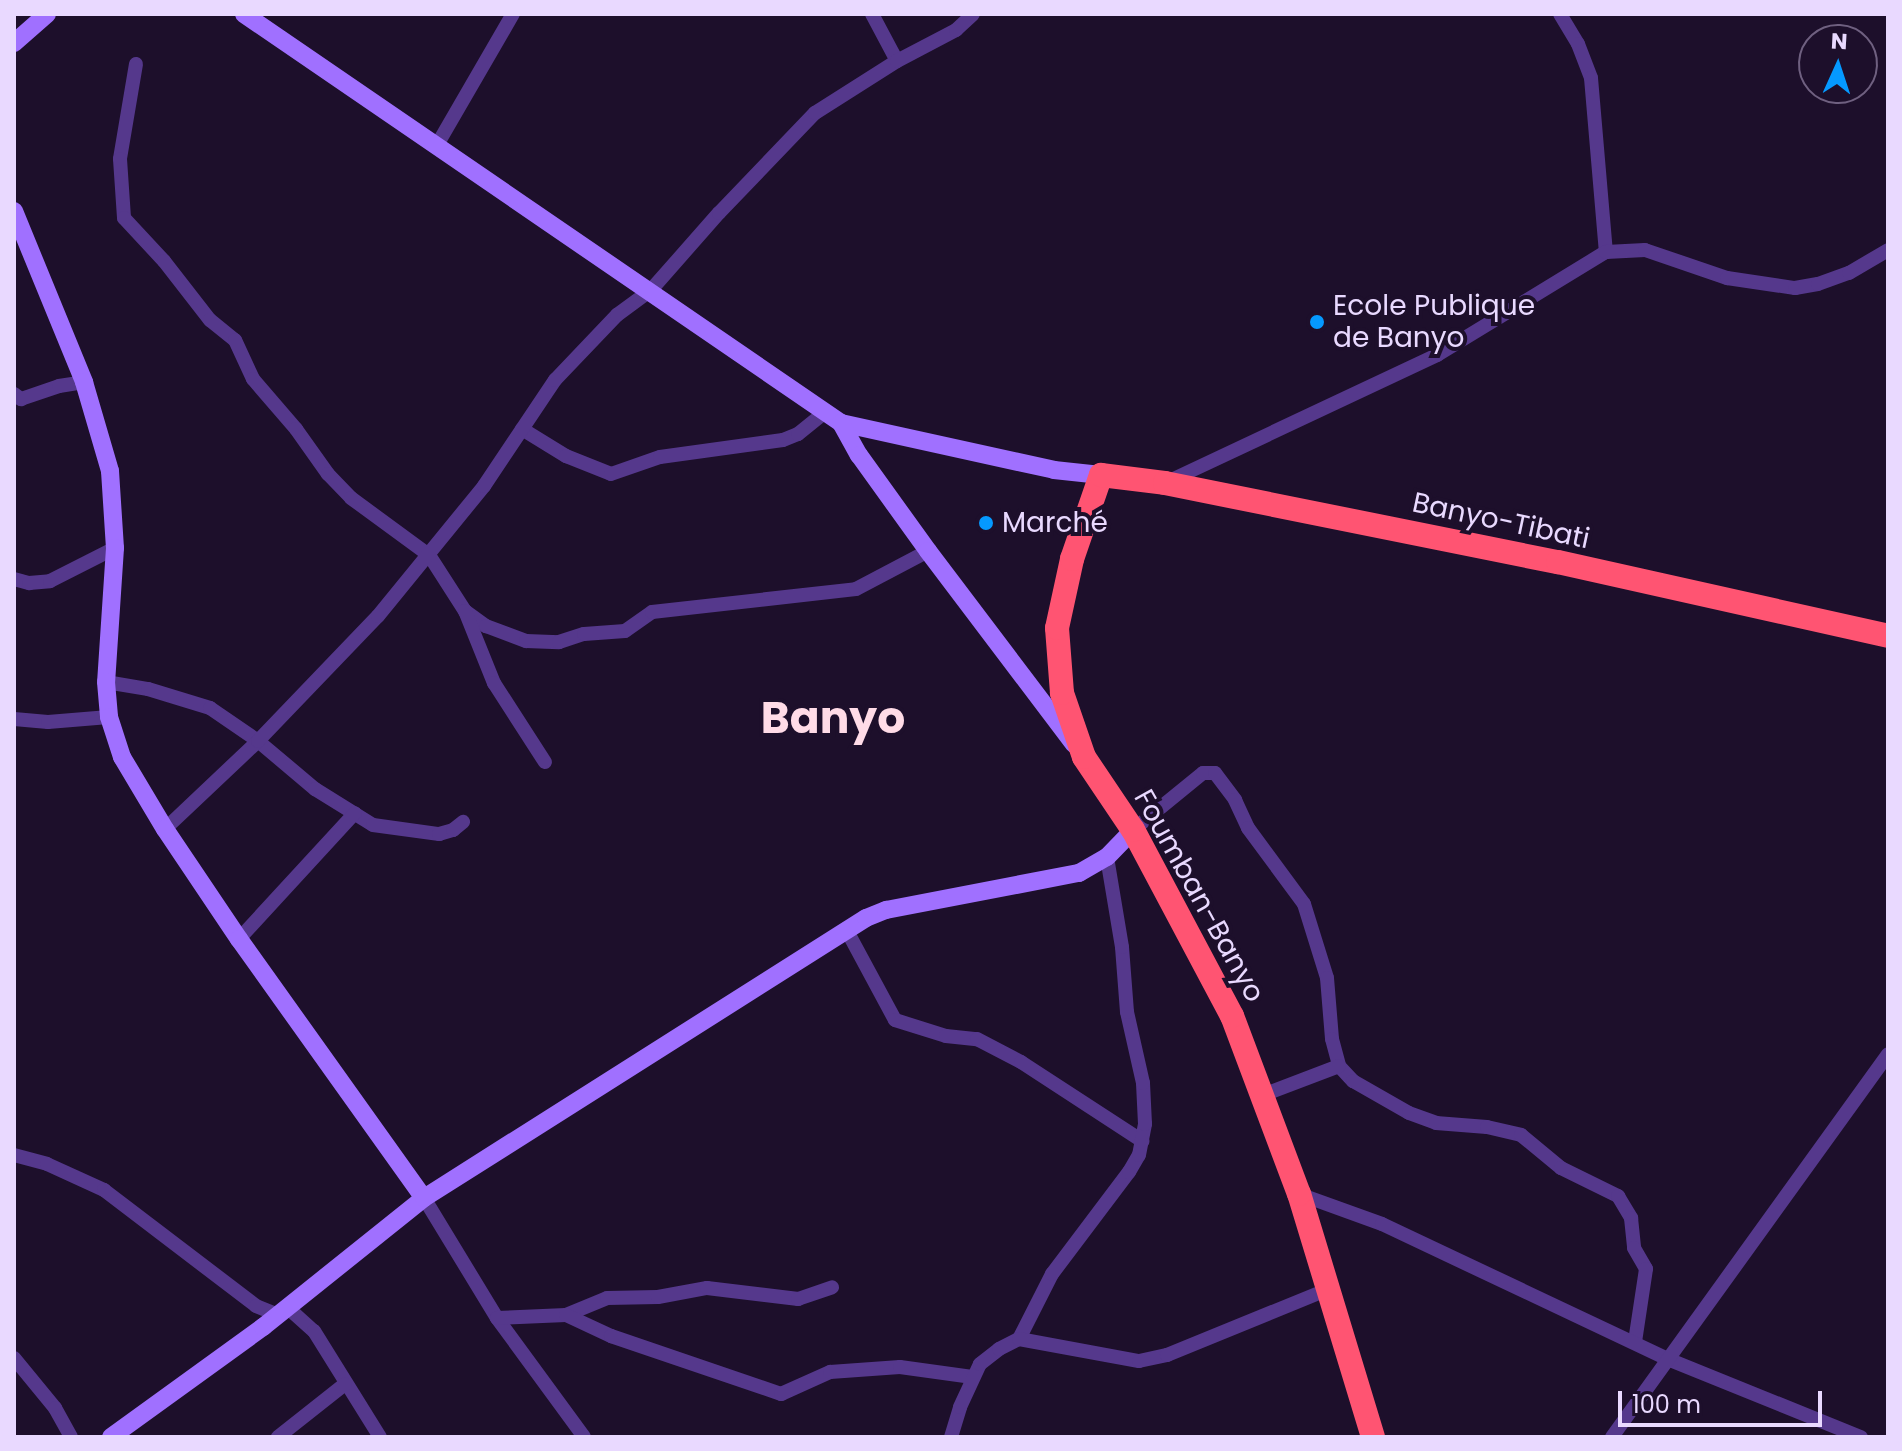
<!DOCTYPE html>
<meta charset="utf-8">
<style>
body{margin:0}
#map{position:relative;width:1902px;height:1451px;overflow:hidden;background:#1d0f2b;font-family:Poppins,sans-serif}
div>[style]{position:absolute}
.street>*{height:14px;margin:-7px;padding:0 7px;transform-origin:7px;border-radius:7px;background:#55388c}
.secondary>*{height:18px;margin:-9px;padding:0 9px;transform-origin:9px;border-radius:9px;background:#a070ff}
.highway>*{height:24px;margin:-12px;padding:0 12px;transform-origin:12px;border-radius:12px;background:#ff5472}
.dots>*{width:22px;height:22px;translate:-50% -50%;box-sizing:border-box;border:4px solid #1d0f2b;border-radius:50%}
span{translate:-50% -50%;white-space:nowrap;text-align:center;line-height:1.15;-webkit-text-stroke:8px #1d0f2b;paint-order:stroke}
.poi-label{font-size:28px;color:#e9d9ff}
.left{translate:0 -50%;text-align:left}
.street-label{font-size:28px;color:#e9d9ff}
.town-label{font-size:44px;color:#ffdbe7;font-weight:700}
.frame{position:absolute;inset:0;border:16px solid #e9d9ff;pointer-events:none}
.north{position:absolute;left:1798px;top:24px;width:80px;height:80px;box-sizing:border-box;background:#1d0f2b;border:2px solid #6f6080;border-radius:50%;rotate:3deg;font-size:22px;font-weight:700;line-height:32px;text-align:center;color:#e9d9ff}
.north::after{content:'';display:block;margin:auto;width:28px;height:36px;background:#0599ff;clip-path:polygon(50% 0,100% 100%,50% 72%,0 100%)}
.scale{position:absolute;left:1618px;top:1391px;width:204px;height:36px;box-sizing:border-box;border:4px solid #e9d9ff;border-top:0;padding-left:10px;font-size:24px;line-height:28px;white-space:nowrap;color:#e9d9ff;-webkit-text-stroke:6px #1d0f2b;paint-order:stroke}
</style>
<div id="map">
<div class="street">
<i style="left:872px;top:14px;width:53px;rotate:62deg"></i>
<i style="left:1560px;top:14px;width:35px;rotate:59deg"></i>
<i style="left:1578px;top:44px;width:36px;rotate:69deg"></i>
<i style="left:1591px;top:78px;width:175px;rotate:85.1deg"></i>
<i style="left:136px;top:64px;width:96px;rotate:99.6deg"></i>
<i style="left:120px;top:159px;width:59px;rotate:86.1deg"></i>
<i style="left:124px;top:218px;width:59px;rotate:47.1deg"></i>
<i style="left:164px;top:261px;width:75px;rotate:52.1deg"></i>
<i style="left:210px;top:320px;width:32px;rotate:39deg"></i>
<i style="left:235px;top:340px;width:43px;rotate:65.2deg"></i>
<i style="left:253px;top:379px;width:66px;rotate:49.3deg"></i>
<i style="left:296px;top:429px;width:55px;rotate:54.6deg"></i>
<i style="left:328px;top:474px;width:33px;rotate:46deg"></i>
<i style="left:351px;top:498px;width:97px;rotate:36.2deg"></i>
<i style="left:429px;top:555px;width:67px;rotate:57.3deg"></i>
<i style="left:465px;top:611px;width:26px;rotate:36deg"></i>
<i style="left:486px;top:626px;width:43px;rotate:20.6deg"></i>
<i style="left:526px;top:641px;width:33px;rotate:2deg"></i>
<i style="left:559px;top:642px;width:26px;rotate:-18deg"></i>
<i style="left:584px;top:634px;width:41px;rotate:-4.2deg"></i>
<i style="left:625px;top:631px;width:33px;rotate:-35deg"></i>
<i style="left:652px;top:612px;width:205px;rotate:-6.4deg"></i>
<i style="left:856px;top:589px;width:81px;rotate:-27.8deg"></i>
<i style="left:437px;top:145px;width:151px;rotate:-59.9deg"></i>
<i style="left:14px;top:394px;width:9px;rotate:36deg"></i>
<i style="left:21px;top:399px;width:40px;rotate:-18.9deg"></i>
<i style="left:59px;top:386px;width:25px;rotate:-9deg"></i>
<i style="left:522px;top:429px;width:52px;rotate:31.5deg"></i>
<i style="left:566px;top:456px;width:48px;rotate:21.8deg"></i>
<i style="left:611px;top:474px;width:52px;rotate:-19.1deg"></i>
<i style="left:660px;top:457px;width:124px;rotate:-7.9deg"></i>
<i style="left:783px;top:440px;width:16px;rotate:-22deg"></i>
<i style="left:798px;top:434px;width:35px;rotate:-39deg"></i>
<i style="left:1165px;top:483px;width:301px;rotate:-25.2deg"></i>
<i style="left:1437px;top:355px;width:198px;rotate:-31.4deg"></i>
<i style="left:1606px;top:252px;width:39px;rotate:-3deg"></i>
<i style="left:1645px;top:250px;width:87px;rotate:18.9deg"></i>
<i style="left:1727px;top:278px;width:69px;rotate:8.4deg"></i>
<i style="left:1795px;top:288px;width:23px;rotate:-10deg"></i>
<i style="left:1818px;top:284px;width:33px;rotate:-20deg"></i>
<i style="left:1849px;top:273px;width:45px;rotate:-30.5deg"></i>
<i style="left:14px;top:579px;width:16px;rotate:15deg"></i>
<i style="left:29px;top:583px;width:21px;rotate:-5deg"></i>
<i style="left:50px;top:581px;width:73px;rotate:-26.9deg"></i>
<i style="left:465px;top:611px;width:78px;rotate:68.1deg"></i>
<i style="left:494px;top:683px;width:94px;rotate:57.2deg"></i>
<i style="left:106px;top:682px;width:43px;rotate:9.5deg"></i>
<i style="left:148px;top:689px;width:65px;rotate:17deg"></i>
<i style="left:210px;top:708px;width:58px;rotate:34.5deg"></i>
<i style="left:258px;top:741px;width:75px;rotate:40.1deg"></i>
<i style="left:315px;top:789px;width:68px;rotate:31.8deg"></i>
<i style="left:373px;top:825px;width:67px;rotate:7.8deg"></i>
<i style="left:439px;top:834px;width:15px;rotate:-16deg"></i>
<i style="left:453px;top:830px;width:13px;rotate:-39deg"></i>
<i style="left:14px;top:719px;width:34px;rotate:5deg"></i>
<i style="left:48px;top:722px;width:61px;rotate:-4.7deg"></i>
<i style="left:165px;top:829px;width:128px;rotate:-43.4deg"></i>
<i style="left:258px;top:741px;width:173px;rotate:-46.2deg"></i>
<i style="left:378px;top:616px;width:168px;rotate:-50.8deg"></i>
<i style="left:484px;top:486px;width:128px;rotate:-56.2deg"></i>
<i style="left:555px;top:380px;width:90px;rotate:-46.4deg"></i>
<i style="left:617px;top:315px;width:42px;rotate:-36.3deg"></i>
<i style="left:651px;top:290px;width:103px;rotate:-48.6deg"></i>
<i style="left:719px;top:213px;width:139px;rotate:-46.2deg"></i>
<i style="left:815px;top:113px;width:97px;rotate:-32.4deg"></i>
<i style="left:897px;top:61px;width:67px;rotate:-27.7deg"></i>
<i style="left:956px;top:30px;width:23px;rotate:-43deg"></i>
<i style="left:1133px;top:830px;width:90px;rotate:-39.2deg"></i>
<i style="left:1203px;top:773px;width:12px"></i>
<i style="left:1215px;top:773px;width:34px;rotate:53deg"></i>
<i style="left:1235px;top:800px;width:31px;rotate:65deg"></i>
<i style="left:1248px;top:828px;width:94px;rotate:53.6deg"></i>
<i style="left:1304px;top:904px;width:77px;rotate:72.7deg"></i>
<i style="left:1327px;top:978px;width:61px;rotate:85.3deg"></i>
<i style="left:1332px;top:1039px;width:28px;rotate:75deg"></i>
<i style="left:1339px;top:1066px;width:21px;rotate:47deg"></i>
<i style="left:1353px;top:1081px;width:64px;rotate:29.7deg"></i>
<i style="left:1409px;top:1113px;width:29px;rotate:20deg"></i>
<i style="left:1436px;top:1123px;width:51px;rotate:4.5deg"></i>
<i style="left:1487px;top:1127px;width:35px;rotate:13deg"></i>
<i style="left:1521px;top:1135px;width:52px;rotate:39.5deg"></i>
<i style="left:1561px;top:1168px;width:64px;rotate:26.2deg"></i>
<i style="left:1618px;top:1196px;width:26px;rotate:59deg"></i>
<i style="left:1631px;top:1218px;width:30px;rotate:84deg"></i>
<i style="left:1634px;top:1248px;width:24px;rotate:60deg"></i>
<i style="left:1646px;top:1269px;width:74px;rotate:98.6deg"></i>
<i style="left:846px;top:929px;width:103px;rotate:61.7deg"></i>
<i style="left:895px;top:1020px;width:53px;rotate:17.4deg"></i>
<i style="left:946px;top:1036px;width:31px;rotate:6deg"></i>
<i style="left:977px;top:1039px;width:50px;rotate:27.6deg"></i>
<i style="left:1021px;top:1062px;width:145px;rotate:33.1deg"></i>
<i style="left:239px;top:939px;width:171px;rotate:-47.4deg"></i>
<i style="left:1263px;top:1095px;width:81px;rotate:-20.9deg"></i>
<i style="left:14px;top:1155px;width:34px;rotate:15deg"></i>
<i style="left:47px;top:1164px;width:63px;rotate:24.5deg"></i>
<i style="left:104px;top:1190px;width:191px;rotate:37.3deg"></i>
<i style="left:256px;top:1306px;width:24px;rotate:22deg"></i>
<i style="left:1299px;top:1194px;width:88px;rotate:19.9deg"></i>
<i style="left:1382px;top:1224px;width:318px;rotate:25.3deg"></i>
<i style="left:1670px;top:1360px;width:206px;rotate:22deg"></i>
<i style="left:424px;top:1198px;width:140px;rotate:58.7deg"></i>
<i style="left:497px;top:1318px;width:147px;rotate:53.8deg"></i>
<i style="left:287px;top:1307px;width:36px;rotate:42deg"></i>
<i style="left:314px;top:1331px;width:125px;rotate:58.1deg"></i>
<i style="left:566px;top:1315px;width:44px;rotate:-22.5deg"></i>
<i style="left:607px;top:1298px;width:51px;rotate:-1.1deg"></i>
<i style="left:658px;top:1297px;width:50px;rotate:-10.4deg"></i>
<i style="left:707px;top:1288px;width:92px;rotate:6.9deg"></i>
<i style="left:798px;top:1299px;width:36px;rotate:-19deg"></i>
<i style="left:497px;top:1318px;width:69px;rotate:-2.5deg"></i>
<i style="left:566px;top:1315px;width:50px;rotate:25deg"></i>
<i style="left:611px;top:1336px;width:180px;rotate:18.8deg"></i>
<i style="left:781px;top:1394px;width:54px;rotate:-24.2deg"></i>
<i style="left:830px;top:1372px;width:70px;rotate:-4.1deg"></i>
<i style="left:900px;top:1367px;width:73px;rotate:7.9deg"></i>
<i style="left:1019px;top:1339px;width:73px;rotate:-63.1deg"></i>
<i style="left:1052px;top:1274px;width:128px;rotate:-53deg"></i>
<i style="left:1129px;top:1172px;width:20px;rotate:-60deg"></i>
<i style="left:1139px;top:1155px;width:32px;rotate:-79deg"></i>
<i style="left:1145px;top:1124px;width:41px;rotate:-92.8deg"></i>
<i style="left:1143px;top:1083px;width:73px;rotate:-102.7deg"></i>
<i style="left:1127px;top:1012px;width:65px;rotate:-94.4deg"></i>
<i style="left:1122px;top:947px;width:91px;rotate:-99.5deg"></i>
<i style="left:14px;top:1358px;width:65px;rotate:50.6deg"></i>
<i style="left:55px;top:1408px;width:33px;rotate:61deg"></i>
<i style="left:278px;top:1437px;width:85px;rotate:-38.3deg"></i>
<i style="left:951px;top:1437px;width:31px;rotate:-73deg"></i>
<i style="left:960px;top:1407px;width:47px;rotate:-65.1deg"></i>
<i style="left:980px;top:1364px;width:24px;rotate:-38deg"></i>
<i style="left:999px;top:1349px;width:22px;rotate:-27deg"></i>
<i style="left:1019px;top:1339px;width:122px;rotate:10.4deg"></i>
<i style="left:1139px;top:1361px;width:29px;rotate:-12deg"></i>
<i style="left:1167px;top:1355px;width:175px;rotate:-22.2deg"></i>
<i style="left:1612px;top:1437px;width:472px;rotate:-54.2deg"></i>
</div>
<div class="secondary">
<i style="left:244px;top:14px;width:724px;rotate:34.41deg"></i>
<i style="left:841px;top:423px;width:218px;rotate:12.4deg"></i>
<i style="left:1054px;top:470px;width:47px;rotate:6.1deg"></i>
<i style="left:14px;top:43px;width:44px;rotate:-41.3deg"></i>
<i style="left:14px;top:211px;width:185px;rotate:67.7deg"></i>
<i style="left:84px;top:382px;width:93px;rotate:73.7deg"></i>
<i style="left:110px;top:471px;width:77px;rotate:86.3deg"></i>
<i style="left:115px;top:548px;width:134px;rotate:93.8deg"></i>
<i style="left:106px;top:682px;width:35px;rotate:85deg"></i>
<i style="left:109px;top:717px;width:42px;rotate:72deg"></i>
<i style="left:122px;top:757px;width:84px;rotate:59.2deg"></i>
<i style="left:165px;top:829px;width:133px;rotate:56.1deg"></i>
<i style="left:239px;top:939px;width:318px;rotate:54.5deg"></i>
<i style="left:841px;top:423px;width:37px;rotate:61deg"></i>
<i style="left:859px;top:455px;width:118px;rotate:54.3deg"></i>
<i style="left:928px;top:551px;width:242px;rotate:52.9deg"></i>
<i style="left:111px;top:1437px;width:188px;rotate:-35.9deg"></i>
<i style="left:263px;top:1327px;width:206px;rotate:-38.7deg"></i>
<i style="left:424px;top:1198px;width:523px;rotate:-32.35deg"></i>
<i style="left:866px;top:918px;width:22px;rotate:-22deg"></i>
<i style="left:886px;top:910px;width:197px;rotate:-10.9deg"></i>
<i style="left:1079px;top:873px;width:32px;rotate:-30deg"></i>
<i style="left:1107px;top:857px;width:37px;rotate:-46deg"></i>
</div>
<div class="highway">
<i style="left:1373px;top:1437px;width:254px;rotate:-106.9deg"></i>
<i style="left:1299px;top:1194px;width:190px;rotate:-110.6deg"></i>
<i style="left:1232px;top:1016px;width:211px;rotate:-118deg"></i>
<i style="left:1133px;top:830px;width:88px;rotate:-123.9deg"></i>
<i style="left:1084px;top:757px;width:68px;rotate:-109deg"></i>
<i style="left:1062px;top:693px;width:65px;rotate:-94.4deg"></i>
<i style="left:1057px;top:628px;width:71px;rotate:-77.7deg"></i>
<i style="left:1072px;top:559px;width:89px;rotate:-71deg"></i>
<i style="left:1101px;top:475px;width:64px;rotate:7.1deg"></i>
<i style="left:1165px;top:483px;width:401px;rotate:11.4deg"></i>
<i style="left:1558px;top:562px;width:338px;rotate:12.6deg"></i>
</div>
<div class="dots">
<i style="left:1317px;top:322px;background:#0599ff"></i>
<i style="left:986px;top:523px;background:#0599ff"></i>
</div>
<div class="poi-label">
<span class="left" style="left:1333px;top:322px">Ecole Publique<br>de Banyo</span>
<span class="left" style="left:1002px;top:523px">Marché</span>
</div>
<div class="street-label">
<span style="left:1501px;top:521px;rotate:12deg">Banyo-Tibati</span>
<span style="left:1199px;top:896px;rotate:61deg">Foumban-Banyo</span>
</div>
<div class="town-label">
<span style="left:833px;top:718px">Banyo</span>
</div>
<div class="frame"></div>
<div class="north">N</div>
<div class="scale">100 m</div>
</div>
